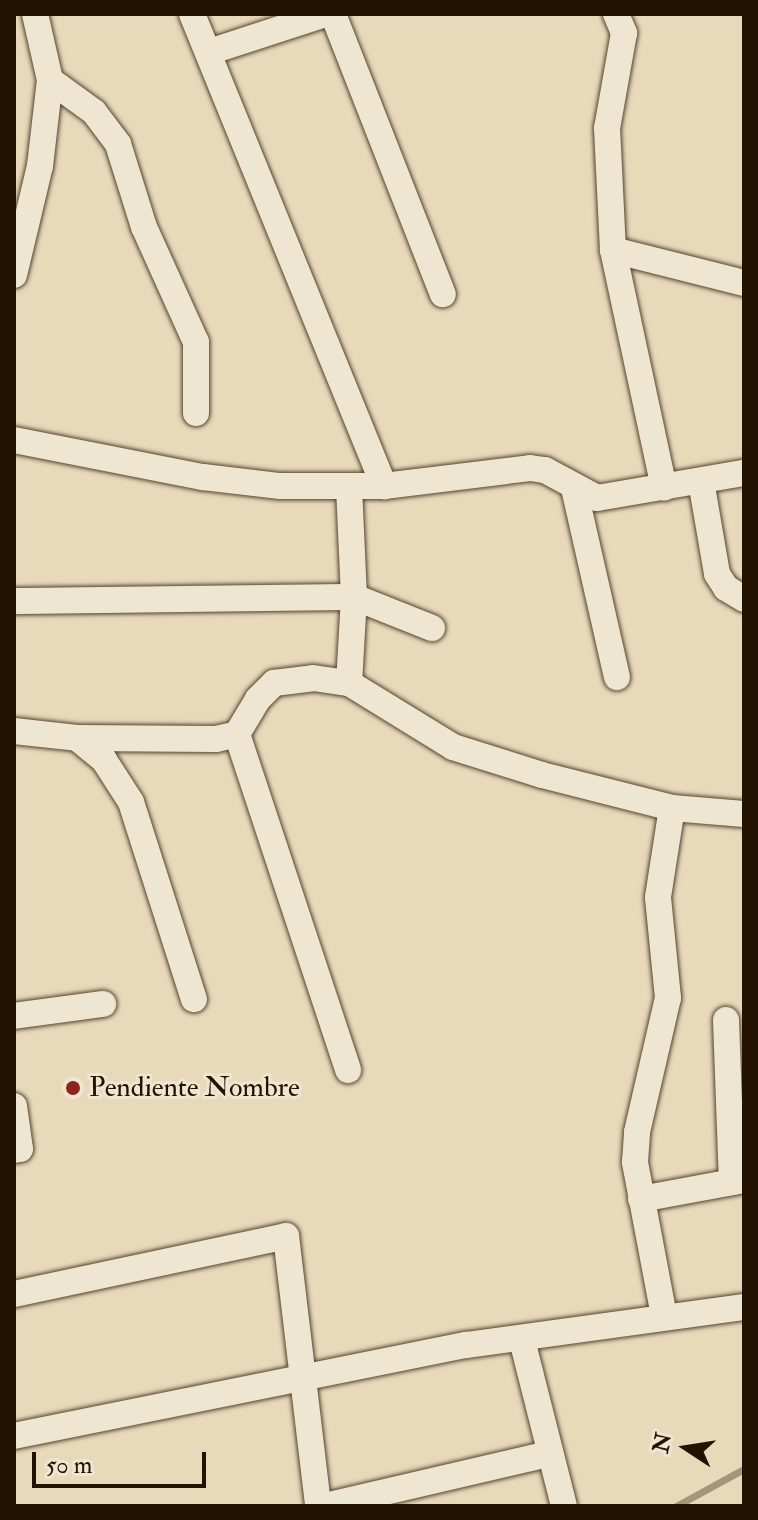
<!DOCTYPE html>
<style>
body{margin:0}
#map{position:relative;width:758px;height:1520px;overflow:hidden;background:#e7d9ba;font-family:"IM FELL Double Pica",serif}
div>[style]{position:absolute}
.stream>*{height:7px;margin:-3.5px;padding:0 3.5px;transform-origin:3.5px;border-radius:3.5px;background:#a5957b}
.roads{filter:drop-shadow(0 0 2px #55442e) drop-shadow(0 0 2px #55442e)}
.minor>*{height:26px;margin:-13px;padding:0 13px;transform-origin:13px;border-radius:13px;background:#efe6d2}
.dots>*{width:22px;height:22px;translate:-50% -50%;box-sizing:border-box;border:4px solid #efe6d2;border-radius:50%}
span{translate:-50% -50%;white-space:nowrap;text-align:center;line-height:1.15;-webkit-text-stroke:6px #efe6d2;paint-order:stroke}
.poi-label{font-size:28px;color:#241200}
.left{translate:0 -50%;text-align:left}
.frame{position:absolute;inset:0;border:16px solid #241200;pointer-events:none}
.north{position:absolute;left:646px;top:1408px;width:80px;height:80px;-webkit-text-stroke:6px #efe6d2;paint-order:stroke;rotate:282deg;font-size:22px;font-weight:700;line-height:32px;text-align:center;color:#241200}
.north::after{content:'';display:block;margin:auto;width:28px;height:36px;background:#241200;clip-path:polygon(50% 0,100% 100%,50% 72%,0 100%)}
.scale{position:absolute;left:32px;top:1452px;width:174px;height:36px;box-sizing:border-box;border:4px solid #241200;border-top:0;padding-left:10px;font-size:24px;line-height:28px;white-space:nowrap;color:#241200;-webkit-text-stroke:6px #efe6d2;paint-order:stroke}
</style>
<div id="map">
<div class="stream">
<i style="left:676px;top:1506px;width:77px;rotate:-28.6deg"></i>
</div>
<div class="roads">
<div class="minor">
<i style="left:192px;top:14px;width:510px;rotate:67.86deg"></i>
<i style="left:333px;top:14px;width:301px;rotate:68.6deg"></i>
<i style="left:616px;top:14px;width:21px;rotate:67deg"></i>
<i style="left:624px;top:33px;width:97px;rotate:100.1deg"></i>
<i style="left:607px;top:128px;width:122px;rotate:87.2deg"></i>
<i style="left:613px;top:250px;width:243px;rotate:77.9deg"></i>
<i style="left:209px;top:52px;width:122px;rotate:-18.1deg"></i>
<i style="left:50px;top:80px;width:54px;rotate:36deg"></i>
<i style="left:94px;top:112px;width:40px;rotate:53deg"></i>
<i style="left:118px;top:144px;width:87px;rotate:72.6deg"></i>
<i style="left:144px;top:227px;width:126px;rotate:65.7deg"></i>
<i style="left:196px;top:342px;width:71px;rotate:90deg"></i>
<i style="left:613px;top:250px;width:135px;rotate:14.1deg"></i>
<i style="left:14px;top:275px;width:112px;rotate:-76.6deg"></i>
<i style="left:40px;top:166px;width:87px;rotate:-83.4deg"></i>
<i style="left:50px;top:80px;width:68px;rotate:-102.8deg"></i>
<i style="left:14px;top:440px;width:193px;rotate:11.1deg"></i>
<i style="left:203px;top:477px;width:78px;rotate:6.7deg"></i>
<i style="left:280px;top:486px;width:104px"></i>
<i style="left:384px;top:486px;width:147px;rotate:-7deg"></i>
<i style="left:530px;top:468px;width:15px;rotate:8deg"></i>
<i style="left:545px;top:470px;width:59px;rotate:28.3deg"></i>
<i style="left:597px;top:498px;width:149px;rotate:-9.7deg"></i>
<i style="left:701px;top:481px;width:94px;rotate:80.2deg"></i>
<i style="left:717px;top:574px;width:17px;rotate:57deg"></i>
<i style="left:726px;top:588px;width:21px;rotate:31deg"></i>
<i style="left:349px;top:487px;width:110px;rotate:87.4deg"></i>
<i style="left:354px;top:597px;width:86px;rotate:93.3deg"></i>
<i style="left:574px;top:488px;width:194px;rotate:77.2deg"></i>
<i style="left:14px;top:601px;width:340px;rotate:-0.7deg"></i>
<i style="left:354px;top:597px;width:84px;rotate:21.7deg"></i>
<i style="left:14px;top:731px;width:63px;rotate:6.3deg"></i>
<i style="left:77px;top:738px;width:139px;rotate:0.4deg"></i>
<i style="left:216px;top:739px;width:22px;rotate:-13deg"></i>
<i style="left:237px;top:734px;width:41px;rotate:-59deg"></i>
<i style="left:258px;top:699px;width:23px;rotate:-45deg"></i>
<i style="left:274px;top:683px;width:39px;rotate:-7deg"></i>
<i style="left:313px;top:678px;width:36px;rotate:8deg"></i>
<i style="left:349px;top:683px;width:122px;rotate:31.6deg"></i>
<i style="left:453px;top:747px;width:93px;rotate:17.5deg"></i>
<i style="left:542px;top:775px;width:134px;rotate:14.2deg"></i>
<i style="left:672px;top:808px;width:72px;rotate:4.8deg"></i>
<i style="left:237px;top:734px;width:354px;rotate:71.7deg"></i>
<i style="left:77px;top:738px;width:35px;rotate:39deg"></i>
<i style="left:104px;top:760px;width:50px;rotate:57.3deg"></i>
<i style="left:131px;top:802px;width:207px;rotate:72.3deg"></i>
<i style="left:14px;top:1016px;width:90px;rotate:-7.7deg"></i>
<i style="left:726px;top:1020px;width:162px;rotate:87.9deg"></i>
<i style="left:14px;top:1106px;width:43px;rotate:82.1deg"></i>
<i style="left:20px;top:1149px;width:6px;rotate:171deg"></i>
<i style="left:641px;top:1199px;width:105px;rotate:-10.5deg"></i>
<i style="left:14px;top:1294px;width:278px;rotate:-12deg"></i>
<i style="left:286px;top:1236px;width:272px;rotate:83.2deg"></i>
<i style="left:664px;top:1316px;width:157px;rotate:-100.7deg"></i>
<i style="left:635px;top:1162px;width:30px;rotate:-86deg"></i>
<i style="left:637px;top:1132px;width:138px;rotate:-77deg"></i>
<i style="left:668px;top:998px;width:101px;rotate:-95.7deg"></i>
<i style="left:658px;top:897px;width:90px;rotate:-81.1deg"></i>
<i style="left:522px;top:1340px;width:171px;rotate:75.8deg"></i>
<i style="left:14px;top:1436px;width:461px;rotate:-11.4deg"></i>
<i style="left:466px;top:1345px;width:281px;rotate:-7.8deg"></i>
<i style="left:325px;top:1506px;width:230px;rotate:-13.1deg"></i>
</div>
</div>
<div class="dots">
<i style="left:73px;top:1088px;background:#8f2418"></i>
</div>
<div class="poi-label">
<span class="left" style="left:89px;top:1088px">Pendiente Nombre</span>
</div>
<div class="frame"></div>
<div class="north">N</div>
<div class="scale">50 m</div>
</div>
